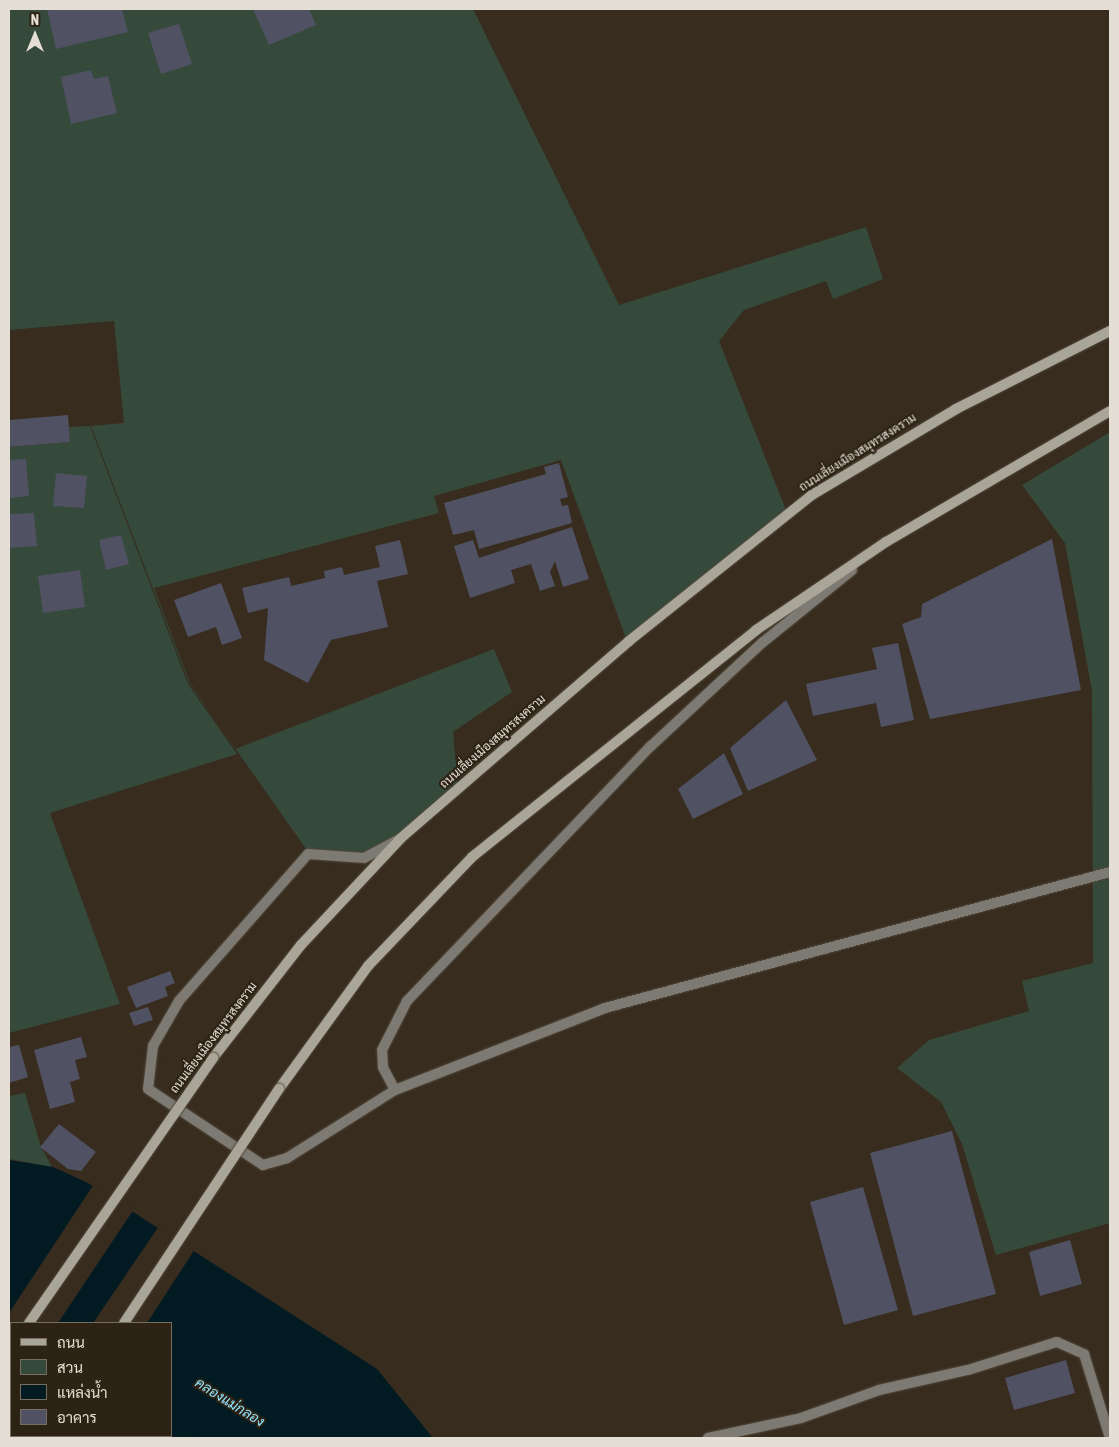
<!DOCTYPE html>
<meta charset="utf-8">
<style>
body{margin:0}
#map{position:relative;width:1119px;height:1447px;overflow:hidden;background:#372c1e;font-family:"Asap Condensed",Sarabun,sans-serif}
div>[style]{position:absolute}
.green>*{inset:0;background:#354a3b}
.water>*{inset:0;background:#021a22}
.pier>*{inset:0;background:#372c1e}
.building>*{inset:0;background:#505162}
.roads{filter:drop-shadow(0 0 1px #53483b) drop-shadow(0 0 1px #53483b)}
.service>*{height:10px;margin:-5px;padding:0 5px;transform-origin:5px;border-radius:5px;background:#7c7a72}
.secondary>*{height:10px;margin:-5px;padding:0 5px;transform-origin:5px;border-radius:5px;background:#a9a598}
.bridges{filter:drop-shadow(0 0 1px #53483b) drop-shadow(0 0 1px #53483b)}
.secondary-bridge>*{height:10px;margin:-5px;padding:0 5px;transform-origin:5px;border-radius:5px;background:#a9a598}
span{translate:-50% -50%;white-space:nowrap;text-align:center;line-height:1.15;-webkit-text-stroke:4px #2d2315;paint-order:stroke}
.street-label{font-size:12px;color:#e5ded5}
.water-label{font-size:14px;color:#91e2fe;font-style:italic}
.frame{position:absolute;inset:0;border:10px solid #e5ded5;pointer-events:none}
.legend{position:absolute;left:10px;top:1322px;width:162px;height:115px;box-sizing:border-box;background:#2d2315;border:1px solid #776e62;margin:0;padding:6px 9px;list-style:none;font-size:15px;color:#e5ded5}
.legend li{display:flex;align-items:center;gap:10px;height:25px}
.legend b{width:25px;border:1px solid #776e62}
.north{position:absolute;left:10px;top:10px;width:50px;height:50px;-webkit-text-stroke:4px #2d2315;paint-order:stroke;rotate:0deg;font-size:14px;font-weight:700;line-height:20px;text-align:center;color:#e5ded5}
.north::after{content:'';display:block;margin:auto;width:18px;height:22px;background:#e5ded5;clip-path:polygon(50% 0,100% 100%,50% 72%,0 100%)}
</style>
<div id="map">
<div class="green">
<i style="clip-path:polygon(evenodd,9px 9px,473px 9px,619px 305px,866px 227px,883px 279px,833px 299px,826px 281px,744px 310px,719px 341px,788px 515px,629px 640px,401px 838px,364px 857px,309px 853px,189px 683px,91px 426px,124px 423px,114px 321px,9px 330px,9px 9px,561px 460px,627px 641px,458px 786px,453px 732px,512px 692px,494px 649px,235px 749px,190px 683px,154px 588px,439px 513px,434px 496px,561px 460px)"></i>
<i style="clip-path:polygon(90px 426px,188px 684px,237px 754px,50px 813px,120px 1004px,9px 1033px,9px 447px,70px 442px,69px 427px)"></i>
<i style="clip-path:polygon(1110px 432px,1110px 1223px,996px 1255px,962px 1144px,941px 1102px,897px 1068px,929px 1040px,1029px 1011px,1022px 981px,1093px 963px,1092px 691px,1065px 543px,1022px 485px)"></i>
<i style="clip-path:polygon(25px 1093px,41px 1147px,52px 1167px,9px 1159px,9px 1096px)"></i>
</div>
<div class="water">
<i style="clip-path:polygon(9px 1160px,53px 1167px,88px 1183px,377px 1369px,433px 1438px,19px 1436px,171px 1436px,171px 1323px,11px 1323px,9px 1432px)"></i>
</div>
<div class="pier">
<i style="clip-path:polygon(94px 1184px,134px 1209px,58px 1323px,11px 1323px,9px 1398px,9px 1313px)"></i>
<i style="clip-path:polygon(159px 1226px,195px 1249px,147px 1323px,93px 1323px)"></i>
</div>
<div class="building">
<i style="clip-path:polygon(47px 9px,122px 9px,128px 32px,56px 49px)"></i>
<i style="clip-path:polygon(253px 9px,309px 9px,316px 25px,269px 45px)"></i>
<i style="clip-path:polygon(179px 24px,192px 64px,161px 74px,148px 33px)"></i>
<i style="clip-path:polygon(91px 70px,94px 79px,108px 76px,117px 113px,71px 124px,61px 77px)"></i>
<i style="clip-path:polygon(68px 415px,70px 442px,9px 447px,9px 420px)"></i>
<i style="clip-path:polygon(26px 459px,29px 496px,9px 498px,9px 460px)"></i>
<i style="clip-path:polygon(559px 463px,568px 497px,560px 499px,562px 506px,568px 505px,572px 523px,479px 549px,474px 530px,453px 535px,444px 503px,546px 474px,544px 467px)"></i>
<i style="clip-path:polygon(56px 473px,87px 476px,84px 508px,53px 506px)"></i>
<i style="clip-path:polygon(34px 513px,37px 546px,9px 548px,9px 514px)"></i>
<i style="clip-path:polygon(572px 527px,589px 579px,563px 587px,555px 561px,550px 572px,555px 586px,540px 591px,531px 564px,511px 570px,515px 583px,470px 598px,454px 546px,473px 540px,479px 558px)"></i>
<i style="clip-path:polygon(121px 535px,129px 564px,106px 570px,99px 540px)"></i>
<i style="clip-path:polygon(1052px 539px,1081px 690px,930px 719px,902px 624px,921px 617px,922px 604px)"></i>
<i style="clip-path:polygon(400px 540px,408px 574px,377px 581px,388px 627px,331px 640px,308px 683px,264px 660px,268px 608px,248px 613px,242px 588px,289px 577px,291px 586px,325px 578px,324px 571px,342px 567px,344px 575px,380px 567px,375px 546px)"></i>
<i style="clip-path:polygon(80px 570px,85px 607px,43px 613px,38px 576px)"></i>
<i style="clip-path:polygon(221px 583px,242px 638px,222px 645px,216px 627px,188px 637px,174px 600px)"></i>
<i style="clip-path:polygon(898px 643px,914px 720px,881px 727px,876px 703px,813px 716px,806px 684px,877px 669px,872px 648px)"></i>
<i style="clip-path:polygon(786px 700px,817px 760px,748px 791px,730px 748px)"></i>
<i style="clip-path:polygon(724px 753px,743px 794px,693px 819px,678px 789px)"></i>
<i style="clip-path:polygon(170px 971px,175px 983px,165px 987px,168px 996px,136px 1008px,127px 987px)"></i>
<i style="clip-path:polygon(148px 1007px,153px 1020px,134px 1026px,129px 1013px)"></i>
<i style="clip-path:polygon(81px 1037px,87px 1057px,75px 1060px,80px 1079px,70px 1082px,75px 1102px,50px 1109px,34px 1050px)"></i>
<i style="clip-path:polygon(19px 1045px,28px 1077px,9px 1083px,9px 1047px)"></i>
<i style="clip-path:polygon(59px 1124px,96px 1152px,81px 1171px,68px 1169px,40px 1147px)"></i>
<i style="clip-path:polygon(952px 1131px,996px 1294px,913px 1316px,870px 1153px)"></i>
<i style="clip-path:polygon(863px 1187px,898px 1310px,844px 1325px,810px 1202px)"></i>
<i style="clip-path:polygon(1070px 1240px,1082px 1284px,1040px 1296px,1029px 1252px)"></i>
<i style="clip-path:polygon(1066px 1360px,1075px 1393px,1014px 1410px,1005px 1378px)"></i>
</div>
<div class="roads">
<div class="service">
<i style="left:398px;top:840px;width:38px;rotate:152deg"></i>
<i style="left:364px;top:858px;width:56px;rotate:-175.9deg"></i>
<i style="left:308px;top:854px;width:196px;rotate:131.3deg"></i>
<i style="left:179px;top:1001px;width:52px;rotate:120deg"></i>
<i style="left:153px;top:1046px;width:43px;rotate:96.6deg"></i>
<i style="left:148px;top:1089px;width:138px;rotate:33.5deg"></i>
<i style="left:263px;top:1165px;width:25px;rotate:-16deg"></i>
<i style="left:287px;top:1158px;width:128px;rotate:-32.2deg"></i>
<i style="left:395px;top:1090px;width:225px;rotate:-21.3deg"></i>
<i style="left:605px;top:1008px;width:523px;rotate:-15.07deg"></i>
<i style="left:395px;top:1090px;width:26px;rotate:-118deg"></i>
<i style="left:383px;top:1067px;width:17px;rotate:-93deg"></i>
<i style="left:382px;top:1050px;width:55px;rotate:-63deg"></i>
<i style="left:407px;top:1001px;width:352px;rotate:-46.3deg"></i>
<i style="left:650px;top:747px;width:153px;rotate:-42.9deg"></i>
<i style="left:762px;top:643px;width:116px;rotate:-39deg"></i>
<i style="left:708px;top:1438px;width:95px;rotate:-12.1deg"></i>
<i style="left:801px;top:1418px;width:83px;rotate:-19.7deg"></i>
<i style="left:879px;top:1390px;width:91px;rotate:-12.7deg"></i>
<i style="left:968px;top:1370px;width:93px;rotate:-17.5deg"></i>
<i style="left:1057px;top:1342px;width:30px;rotate:24deg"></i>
<i style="left:1084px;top:1354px;width:88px;rotate:72.8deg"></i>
</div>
<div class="secondary">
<i style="left:213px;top:1058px;width:143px;rotate:-52.1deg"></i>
<i style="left:301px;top:945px;width:146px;rotate:-46.9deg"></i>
<i style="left:401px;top:838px;width:301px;rotate:-40.8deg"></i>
<i style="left:629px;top:641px;width:234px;rotate:-38.6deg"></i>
<i style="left:812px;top:495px;width:168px;rotate:-30.8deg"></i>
<i style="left:956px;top:409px;width:173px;rotate:-26.9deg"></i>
<i style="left:279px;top:1089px;width:152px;rotate:-54.1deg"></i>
<i style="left:368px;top:966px;width:151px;rotate:-46.3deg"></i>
<i style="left:472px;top:857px;width:364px;rotate:-38.6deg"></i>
<i style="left:756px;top:630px;width:157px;rotate:-34.1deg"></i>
<i style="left:886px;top:542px;width:259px;rotate:-30.3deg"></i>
<i style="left:9px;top:1352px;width:4px;rotate:-56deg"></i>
<i style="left:47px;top:1438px;width:3px;rotate:-45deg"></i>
</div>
</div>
<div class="bridges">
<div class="secondary-bridge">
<i style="left:29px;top:1323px;width:323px;rotate:-55.2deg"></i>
<i style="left:124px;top:1323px;width:281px;rotate:-56.5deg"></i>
</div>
</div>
<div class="street-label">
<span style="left:858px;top:453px;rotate:-32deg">ถนนเลี่ยงเมืองสมุทรสงคราม</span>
<span style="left:493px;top:742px;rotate:-41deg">ถนนเลี่ยงเมืองสมุทรสงคราม</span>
<span style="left:214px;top:1038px;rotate:-53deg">ถนนเลี่ยงเมืองสมุทรสงคราม</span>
</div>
<div class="water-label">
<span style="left:230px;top:1402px;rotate:32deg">คลองแม่กลอง</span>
</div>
<div class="frame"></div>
<ul class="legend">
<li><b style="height:6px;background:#a9a598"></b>ถนน</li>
<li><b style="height:14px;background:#354a3b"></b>สวน</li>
<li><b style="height:14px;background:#021a22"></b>แหล่งน้ำ</li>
<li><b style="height:14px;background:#505162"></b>อาคาร</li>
</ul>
<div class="north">N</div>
</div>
